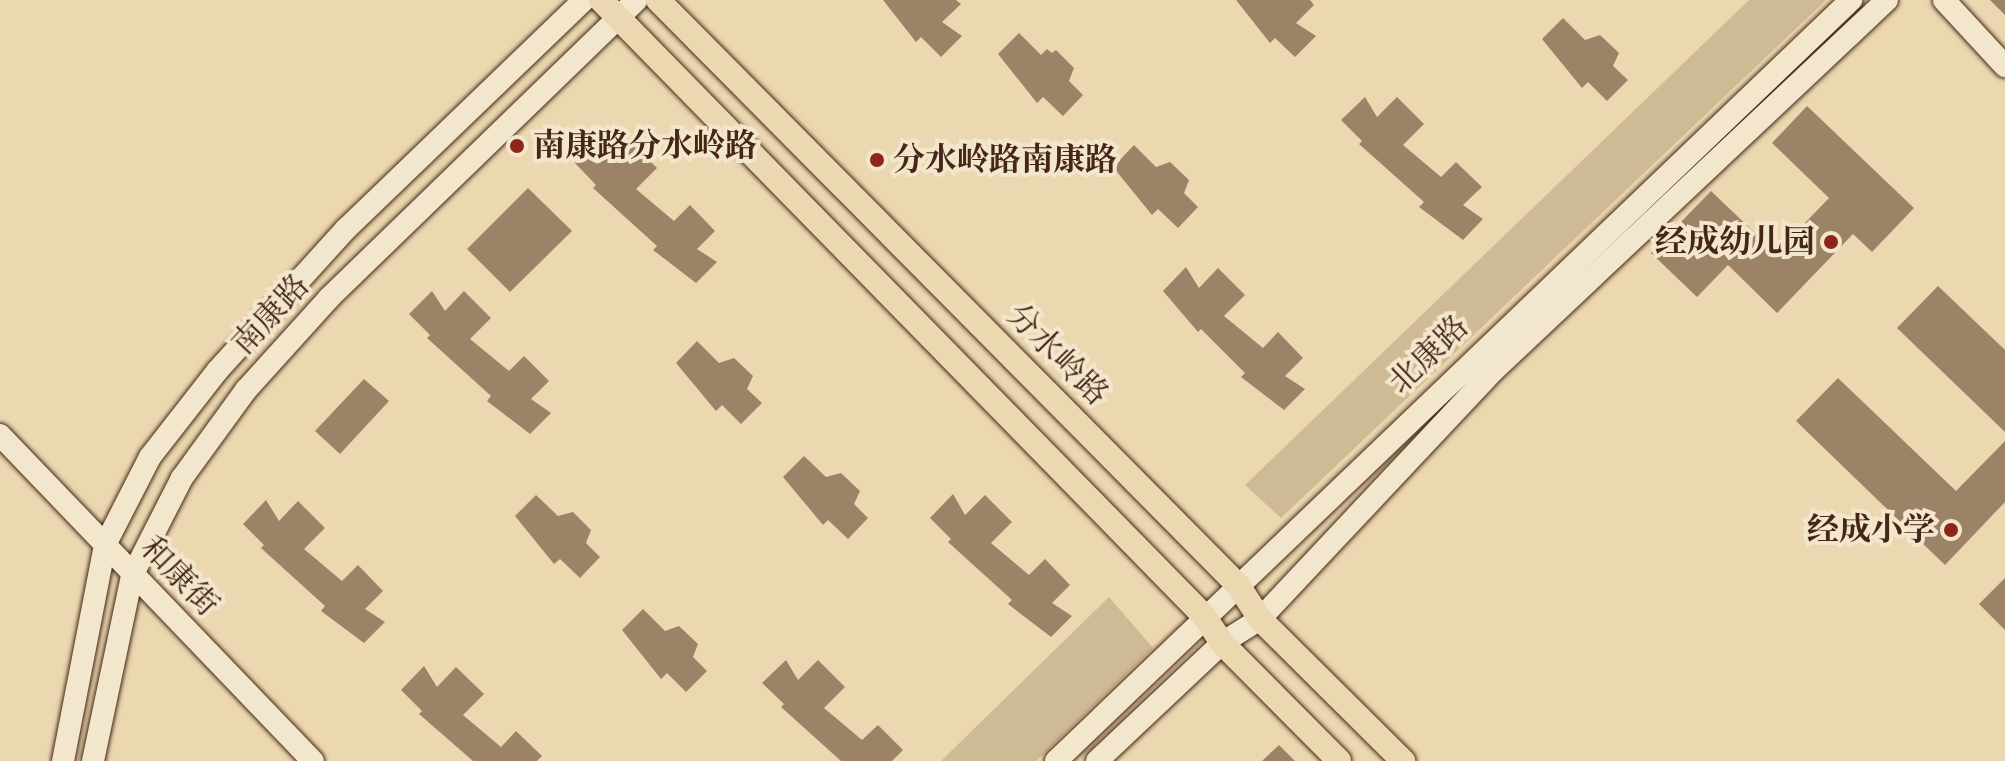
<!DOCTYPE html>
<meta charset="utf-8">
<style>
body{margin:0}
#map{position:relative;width:2005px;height:761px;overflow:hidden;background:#ebd8b0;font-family:"IM FELL Great Primer","Noto Serif SC",serif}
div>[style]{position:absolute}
.green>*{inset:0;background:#cfba96}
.building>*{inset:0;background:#9c8367}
.roads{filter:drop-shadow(0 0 2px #462717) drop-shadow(0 0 2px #462717)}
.secondary>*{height:22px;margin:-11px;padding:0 11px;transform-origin:11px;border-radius:11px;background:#f2e6cc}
.primary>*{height:24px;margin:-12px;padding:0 12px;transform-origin:12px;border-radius:12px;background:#ebd8b0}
.dots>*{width:22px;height:22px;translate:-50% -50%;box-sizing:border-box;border:4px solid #f2e6cc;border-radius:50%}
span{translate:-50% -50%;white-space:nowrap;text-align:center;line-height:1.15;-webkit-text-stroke:8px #f2e6cc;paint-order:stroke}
.poi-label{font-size:32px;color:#462717;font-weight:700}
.left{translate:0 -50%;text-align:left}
.right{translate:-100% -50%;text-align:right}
.street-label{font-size:32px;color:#462717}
</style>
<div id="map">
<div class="green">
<i style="clip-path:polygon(1749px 0,1826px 0,1281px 518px,1245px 485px)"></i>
<i style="clip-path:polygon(1109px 597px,1153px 648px,1036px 761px,941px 761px)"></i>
</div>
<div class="building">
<i style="clip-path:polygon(883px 0,956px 0,961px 4px,942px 22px,962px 36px,941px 57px,921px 37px,916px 42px)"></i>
<i style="clip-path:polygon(1236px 0,1310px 0,1314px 5px,1296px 23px,1316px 36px,1295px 57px,1275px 38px,1270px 43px)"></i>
<i style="clip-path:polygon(1990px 0,2005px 0,2005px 15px)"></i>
<i style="clip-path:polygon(1563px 18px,1585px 40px,1600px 35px,1619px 53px,1613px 66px,1628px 80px,1607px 101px,1588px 82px,1582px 88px,1542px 39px)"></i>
<i style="clip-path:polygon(1019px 33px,1041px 55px,1047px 49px,1052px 53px,1056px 50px,1074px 68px,1069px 81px,1083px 95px,1063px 116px,1043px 97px,1037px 103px,998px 54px)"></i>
<i style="clip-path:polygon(1365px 97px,1377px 117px,1397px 97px,1424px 124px,1403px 145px,1441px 177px,1456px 162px,1482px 187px,1463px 205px,1483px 219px,1463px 240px,1419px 207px,1424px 202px,1359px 144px,1362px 141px,1341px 120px)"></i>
<i style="clip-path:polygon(1807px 106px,1914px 208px,1872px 252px,1853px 234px,1777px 313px,1728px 265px,1697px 297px,1651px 253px,1711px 191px,1776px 253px,1829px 198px,1772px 143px)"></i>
<i style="clip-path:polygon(598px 140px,610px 161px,630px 141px,657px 168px,636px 189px,674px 221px,690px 205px,715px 231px,697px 249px,717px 262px,696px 283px,653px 250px,657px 246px,593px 188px,596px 185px,575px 163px)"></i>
<i style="clip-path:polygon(1134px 145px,1156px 167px,1170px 162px,1189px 180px,1184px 193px,1198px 207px,1178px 228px,1158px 209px,1152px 215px,1113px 167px)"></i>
<i style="clip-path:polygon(528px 188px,572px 231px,510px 292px,467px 249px)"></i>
<i style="clip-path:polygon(1186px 267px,1199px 288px,1218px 268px,1245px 295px,1224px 316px,1263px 348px,1278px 332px,1303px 358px,1285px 376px,1305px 389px,1284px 410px,1241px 377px,1245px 373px,1201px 329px,1198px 332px,1163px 291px)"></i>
<i style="clip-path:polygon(1938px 286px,2005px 350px,2005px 432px,1897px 328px)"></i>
<i style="clip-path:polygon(432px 291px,445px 311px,464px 291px,491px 318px,470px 339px,509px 371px,524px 356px,549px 381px,531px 399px,551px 413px,530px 434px,487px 401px,491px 396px,427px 338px,430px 335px,409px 314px)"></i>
<i style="clip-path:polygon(697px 341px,719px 363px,734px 358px,753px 376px,747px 389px,762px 403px,741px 424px,722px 405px,716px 411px,676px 363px)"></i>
<i style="clip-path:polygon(1838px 378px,1956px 491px,2005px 441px,2005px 502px,1945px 565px,1796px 421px)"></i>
<i style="clip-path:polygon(364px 379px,389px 401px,340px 454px,315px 431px)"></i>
<i style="clip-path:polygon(804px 456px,826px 477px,841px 473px,860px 491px,854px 504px,868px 518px,848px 539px,828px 520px,823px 525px,783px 477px)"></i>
<i style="clip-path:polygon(953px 494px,965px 515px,985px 495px,1012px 522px,991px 543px,1029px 575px,1045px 559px,1070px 585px,1052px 603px,1072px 616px,1051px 637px,1008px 604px,1012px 600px,948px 542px,951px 539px,930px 518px)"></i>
<i style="clip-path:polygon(536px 495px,558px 516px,573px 512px,591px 530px,586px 543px,600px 557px,580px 578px,560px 559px,554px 564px,515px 516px)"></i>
<i style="clip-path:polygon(266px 500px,279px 521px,298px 501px,325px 528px,304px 549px,342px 581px,358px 565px,383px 591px,365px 609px,385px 622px,364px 643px,321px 611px,325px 606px,261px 548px,264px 545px,243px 524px)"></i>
<i style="clip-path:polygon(2005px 578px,2005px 630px,1979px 604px)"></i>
<i style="clip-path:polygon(643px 609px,665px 631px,679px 626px,698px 644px,693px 657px,707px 671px,686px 692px,667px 673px,661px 679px,622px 630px)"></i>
<i style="clip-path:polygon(786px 660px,798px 680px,818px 660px,845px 687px,824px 708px,862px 740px,878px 725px,903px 750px,892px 761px,841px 761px,781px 707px,784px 704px,762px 683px)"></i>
<i style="clip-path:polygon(424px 666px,437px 687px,456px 667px,484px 694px,463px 715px,501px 747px,516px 731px,542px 756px,537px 761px,473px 761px,419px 714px,422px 711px,401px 690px)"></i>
<i style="clip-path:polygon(1279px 745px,1295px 761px,1262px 761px)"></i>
</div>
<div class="roads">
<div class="secondary">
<i style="left:1944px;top:0;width:90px;rotate:47.3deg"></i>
<i style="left:0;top:435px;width:452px;rotate:46.2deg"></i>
<i style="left:63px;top:761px;width:220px;rotate:-79deg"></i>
<i style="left:105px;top:545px;width:99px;rotate:-62.9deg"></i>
<i style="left:150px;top:457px;width:110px;rotate:-52deg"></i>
<i style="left:218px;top:370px;width:190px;rotate:-47.8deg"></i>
<i style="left:346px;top:229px;width:330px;rotate:-43.9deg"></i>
<i style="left:93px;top:761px;width:189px;rotate:-78.1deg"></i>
<i style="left:132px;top:576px;width:110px;rotate:-63deg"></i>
<i style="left:182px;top:478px;width:109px;rotate:-54deg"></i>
<i style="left:246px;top:390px;width:124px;rotate:-47.9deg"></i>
<i style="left:329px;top:298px;width:428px;rotate:-44.1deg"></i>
<i style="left:1056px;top:761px;width:1101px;rotate:-43.75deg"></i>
<i style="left:1097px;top:761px;width:172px;rotate:-43.3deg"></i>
<i style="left:1222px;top:643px;width:45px;rotate:-32.3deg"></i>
<i style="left:1260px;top:619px;width:340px;rotate:-46.8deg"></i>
<i style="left:1493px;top:371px;width:541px;rotate:-43.28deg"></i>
</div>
<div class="primary">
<i style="left:601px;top:0;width:862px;rotate:45.61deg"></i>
<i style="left:1204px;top:616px;width:32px;rotate:56deg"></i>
<i style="left:1222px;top:643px;width:166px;rotate:45.2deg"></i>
<i style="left:658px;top:0;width:824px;rotate:45.25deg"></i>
<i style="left:1238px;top:585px;width:40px;rotate:57.1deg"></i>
<i style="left:1260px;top:619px;width:202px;rotate:44.8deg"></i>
</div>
</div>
<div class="dots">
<i style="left:517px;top:146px;background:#8f2418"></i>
<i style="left:877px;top:160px;background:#8f2418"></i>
<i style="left:1831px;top:242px;background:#8f2418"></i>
<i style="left:1951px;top:530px;background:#8f2418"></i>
</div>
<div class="poi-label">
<span class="left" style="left:533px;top:146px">南康路分水岭路</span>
<span class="left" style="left:893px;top:160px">分水岭路南康路</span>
<span class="right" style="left:1815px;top:242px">经成幼儿园</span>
<span class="right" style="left:1935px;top:530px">经成小学</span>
</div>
<div class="street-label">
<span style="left:271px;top:315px;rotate:-47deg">南康路</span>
<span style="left:1057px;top:355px;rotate:45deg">分水岭路</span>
<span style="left:1429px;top:355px;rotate:-44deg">北康路</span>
<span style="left:179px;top:577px;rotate:46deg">和康街</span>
</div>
</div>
